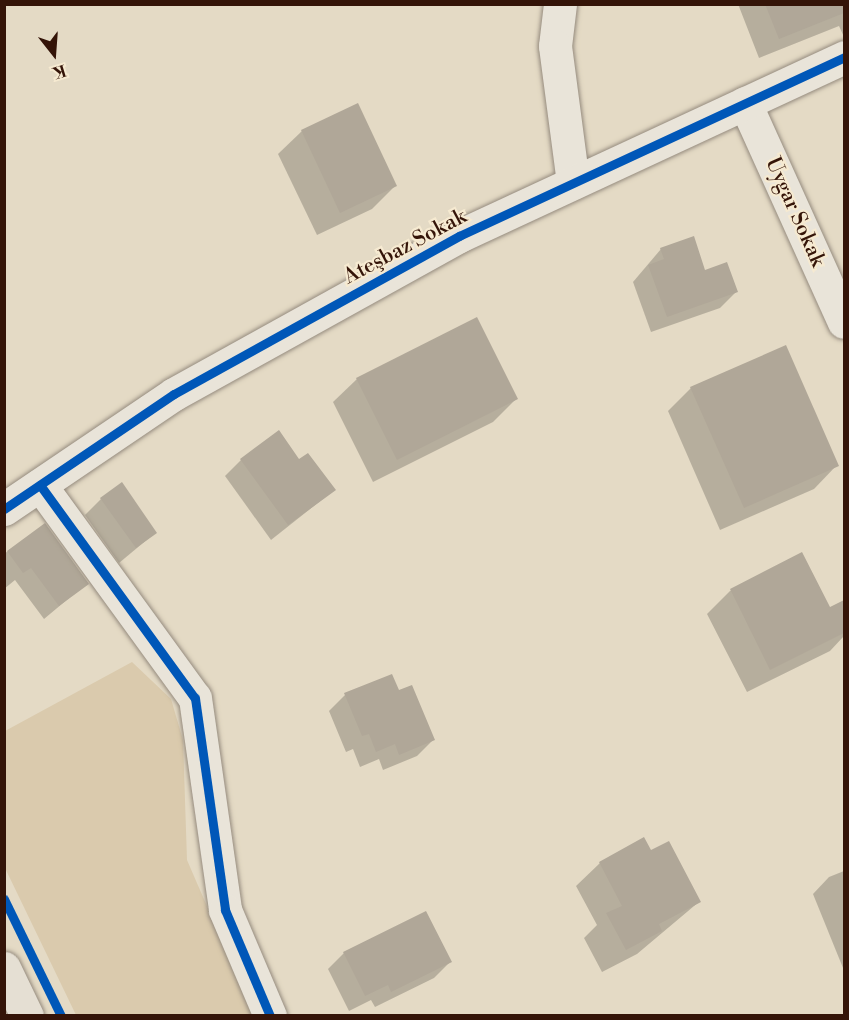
<!DOCTYPE html>
<meta charset="utf-8">
<style>
body{margin:0}
#map{position:relative;width:849px;height:1020px;overflow:hidden;background:#e4dac5;font-family:"Libre Bodoni",serif}
div>[style]{position:absolute}
.green>*{inset:0;background:#dacaad}
.shadow>*{inset:0;background:#0003}
.building>*{inset:0;background:#b0a798}
.roads{filter:drop-shadow(0 0 2px #958b7e) drop-shadow(0 0 2px #958b7e)}
.minor>*{height:33px;margin:-16.5px;padding:0 16.5px;transform-origin:16.5px;border-radius:16.5px;background:#e9e4d9}
.major>*{height:33px;margin:-16.5px;padding:0 16.5px;transform-origin:16.5px;border-radius:16.5px;background:#e5dfd3}
.cycleway>*{height:9px;margin:-4.5px;padding:0 4.5px;transform-origin:4.5px;border-radius:4.5px;background:#0057b8}
span{translate:-50% -50%;white-space:nowrap;text-align:center;line-height:1.15;-webkit-text-stroke:4.5px #f6ead1;paint-order:stroke}
.street-label{font-size:21px;color:#341408}
.frame{position:absolute;inset:0;border:6px solid #341408;pointer-events:none}
.north{position:absolute;left:24px;top:24px;width:60px;height:60px;-webkit-text-stroke:4px #f6ead1;paint-order:stroke;rotate:163deg;font-size:16px;font-weight:700;line-height:24px;text-align:center;color:#341408}
.north::after{content:'';display:block;margin:auto;width:21px;height:27px;background:#341408;clip-path:polygon(50% 0,100% 100%,50% 72%,0 100%)}
</style>
<div id="map">
<div class="green">
<i style="clip-path:polygon(132px 662px,171px 699px,183px 740px,187px 860px,254px 1015px,76px 1015px,5px 868px,5px 731px)"></i>
</div>
<div class="shadow">
<i style="clip-path:polygon(738px 4px,844px 4px,844px 37px,839px 26px,759px 58px)"></i>
<i style="clip-path:polygon(302px 131px,395px 186px,372px 209px,317px 235px,278px 154px)"></i>
<i style="clip-path:polygon(661px 249px,704px 272px,736px 292px,720px 308px,651px 332px,633px 282px)"></i>
<i style="clip-path:polygon(357px 379px,516px 399px,493px 422px,373px 482px,333px 402px)"></i>
<i style="clip-path:polygon(691px 388px,837px 465px,814px 489px,720px 530px,668px 411px)"></i>
<i style="clip-path:polygon(241px 460px,299px 461px,334px 490px,271px 540px,225px 476px)"></i>
<i style="clip-path:polygon(101px 499px,155px 533px,119px 563px,85px 515px)"></i>
<i style="clip-path:polygon(44px 525px,87px 583px,44px 619px,15px 580px,4px 589px,4px 554px)"></i>
<i style="clip-path:polygon(802px 554px,830px 609px,841px 603px,844px 636px,830px 651px,747px 692px,707px 614px,730px 591px)"></i>
<i style="clip-path:polygon(398px 692px,433px 740px,417px 756px,383px 770px,379px 759px,360px 767px,353px 749px,346px 752px,329px 711px,345px 695px)"></i>
<i style="clip-path:polygon(650px 853px,700px 901px,637px 954px,602px 972px,584px 938px,597px 925px,576px 886px,600px 863px)"></i>
<i style="clip-path:polygon(844px 871px,844px 968px,843px 968px,813px 894px,829px 877px)"></i>
<i style="clip-path:polygon(344px 953px,450px 962px,434px 978px,375px 1007px,371px 1000px,349px 1011px,328px 969px)"></i>
</div>
<div class="building">
<i style="clip-path:polygon(765px 4px,844px 4px,844px 13px,779px 39px)"></i>
<i style="clip-path:polygon(358px 103px,397px 186px,340px 213px,301px 130px)"></i>
<i style="clip-path:polygon(694px 236px,705px 270px,727px 262px,738px 292px,667px 317px,648px 265px,664px 259px,660px 248px)"></i>
<i style="clip-path:polygon(477px 317px,518px 399px,397px 460px,356px 378px)"></i>
<i style="clip-path:polygon(786px 345px,839px 466px,744px 508px,690px 387px)"></i>
<i style="clip-path:polygon(279px 430px,299px 459px,308px 453px,336px 490px,288px 525px,240px 459px)"></i>
<i style="clip-path:polygon(122px 482px,157px 533px,136px 548px,100px 498px)"></i>
<i style="clip-path:polygon(45px 523px,89px 584px,59px 606px,31px 568px,23px 573px,7px 551px)"></i>
<i style="clip-path:polygon(802px 552px,830px 607px,844px 600px,844px 633px,770px 670px,730px 589px)"></i>
<i style="clip-path:polygon(392px 674px,399px 690px,412px 685px,435px 740px,399px 755px,395px 744px,376px 752px,369px 734px,362px 736px,344px 693px)"></i>
<i style="clip-path:polygon(644px 837px,651px 850px,669px 841px,701px 902px,659px 924px,662px 931px,626px 950px,606px 913px,622px 906px,599px 862px)"></i>
<i style="clip-path:polygon(426px 911px,452px 962px,391px 992px,388px 985px,365px 996px,343px 952px)"></i>
</div>
<div class="roads">
<div class="minor">
<i style="left:560px;top:4px;width:42px;rotate:96.8deg"></i>
<i style="left:555px;top:46px;width:138px;rotate:82.5deg"></i>
<i style="left:745px;top:103px;width:240px;rotate:65.7deg"></i>
<i style="left:40px;top:485px;width:263px;rotate:54deg"></i>
<i style="left:195px;top:698px;width:214px;rotate:81.9deg"></i>
<i style="left:225px;top:910px;width:115px;rotate:67deg"></i>
<i style="left:4px;top:509px;width:205px;rotate:-34.1deg"></i>
<i style="left:174px;top:394px;width:326px;rotate:-29deg"></i>
<i style="left:459px;top:236px;width:425px;rotate:-24.9deg"></i>
</div>
<div class="major">
<i style="left:4px;top:968px;width:53px;rotate:64.4deg"></i>
</div>
</div>
<div class="cycleway">
<i style="left:40px;top:485px;width:263px;rotate:54deg"></i>
<i style="left:195px;top:698px;width:214px;rotate:81.9deg"></i>
<i style="left:225px;top:910px;width:115px;rotate:67deg"></i>
<i style="left:4px;top:509px;width:205px;rotate:-34.1deg"></i>
<i style="left:174px;top:394px;width:326px;rotate:-29deg"></i>
<i style="left:459px;top:236px;width:425px;rotate:-24.9deg"></i>
<i style="left:4px;top:899px;width:130px;rotate:64deg"></i>
</div>
<div class="street-label">
<span style="left:795px;top:212px;rotate:66deg">Uygar Sokak</span>
<span style="left:405px;top:247px;rotate:-28deg">Ateşbaz Sokak</span>
</div>
<div class="frame"></div>
<div class="north">K</div>
</div>
